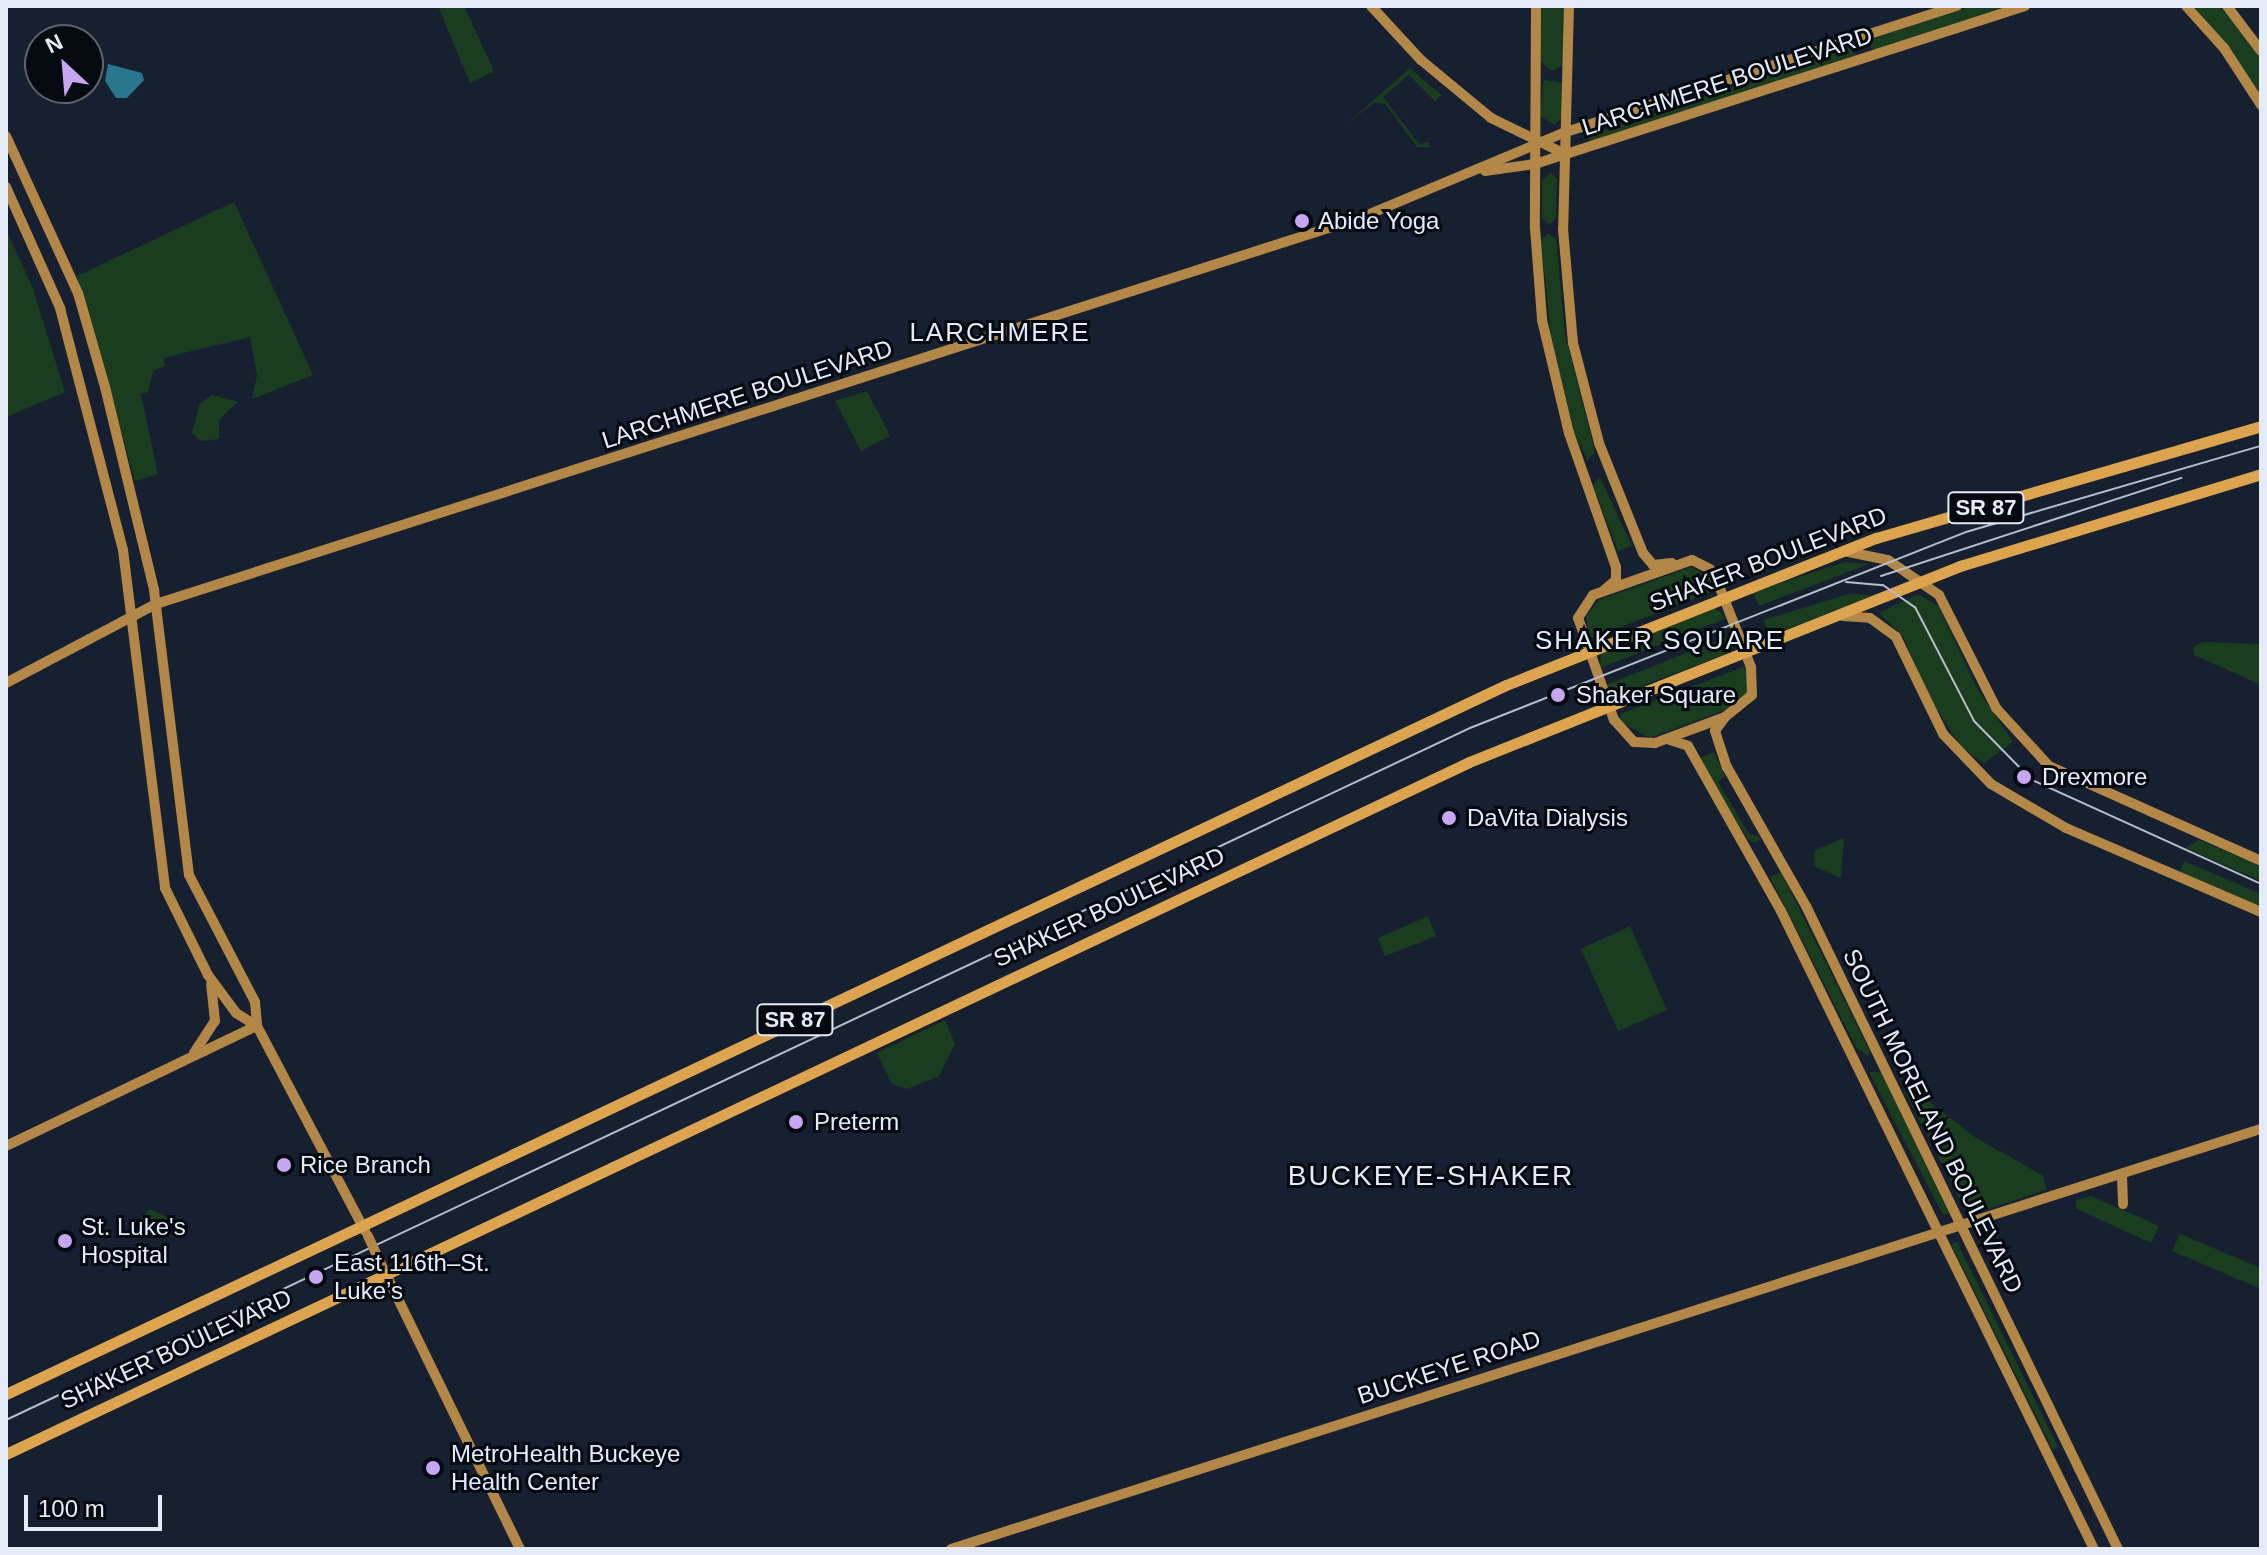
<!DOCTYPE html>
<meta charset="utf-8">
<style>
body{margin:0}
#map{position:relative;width:2267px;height:1555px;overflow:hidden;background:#172030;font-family:Arial,sans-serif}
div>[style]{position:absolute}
.green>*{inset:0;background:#1a3d1f}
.water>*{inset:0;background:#28778e}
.secondary>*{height:10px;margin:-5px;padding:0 5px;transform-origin:5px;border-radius:5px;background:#b28747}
.primary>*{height:11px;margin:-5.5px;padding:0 5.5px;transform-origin:5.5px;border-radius:5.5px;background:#dca44f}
.tram>*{height:2px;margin:-1px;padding:0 1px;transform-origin:1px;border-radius:1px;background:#b7bdca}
.secondary-bridge>*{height:10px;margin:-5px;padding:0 5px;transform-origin:5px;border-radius:5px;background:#b28747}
.dots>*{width:22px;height:22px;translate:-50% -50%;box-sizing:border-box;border:4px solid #060a11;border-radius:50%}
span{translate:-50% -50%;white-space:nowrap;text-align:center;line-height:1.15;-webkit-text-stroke:6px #060a11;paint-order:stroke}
.shield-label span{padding:2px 6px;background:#060a11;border:2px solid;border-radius:6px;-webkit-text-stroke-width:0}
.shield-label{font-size:22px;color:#e5ebf6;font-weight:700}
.street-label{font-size:24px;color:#e5ebf6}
.poi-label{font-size:24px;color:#e5ebf6}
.left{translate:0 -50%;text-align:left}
.neighbourhood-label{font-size:26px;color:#e5ebf6;letter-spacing:2px}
.quarter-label{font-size:28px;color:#e5ebf6;letter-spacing:2px}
.frame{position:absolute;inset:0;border:8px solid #e5ebf6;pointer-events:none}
.north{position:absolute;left:24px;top:24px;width:80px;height:80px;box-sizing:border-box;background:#060a11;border:2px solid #5f646d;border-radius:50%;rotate:334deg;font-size:22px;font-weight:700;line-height:32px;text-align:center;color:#e5ebf6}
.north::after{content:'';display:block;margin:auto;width:28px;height:36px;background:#c6a6f0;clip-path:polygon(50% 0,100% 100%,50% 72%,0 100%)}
.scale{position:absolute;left:24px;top:1495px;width:138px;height:36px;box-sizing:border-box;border:4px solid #e5ebf6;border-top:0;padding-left:10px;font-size:24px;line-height:28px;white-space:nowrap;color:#e5ebf6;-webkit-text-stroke:6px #060a11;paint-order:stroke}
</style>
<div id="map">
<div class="green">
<i style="clip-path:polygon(438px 6px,464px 6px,494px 71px,470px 83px)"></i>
<i style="clip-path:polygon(1539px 6px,1565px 6px,1563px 65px,1552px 71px,1539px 60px)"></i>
<i style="clip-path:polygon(1973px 6px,2017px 6px,1876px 51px,1870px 47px,1874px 38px)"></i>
<i style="clip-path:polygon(2194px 6px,2220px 6px,2253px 46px,2261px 59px,2261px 96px)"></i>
<i style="clip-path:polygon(1850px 47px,1856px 55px,1592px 141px,1585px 137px)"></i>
<i style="clip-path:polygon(1410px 68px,1441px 95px,1435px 101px,1409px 75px,1383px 97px,1420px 145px,1428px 141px,1430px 147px,1417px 147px,1385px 104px,1375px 102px,1348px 123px)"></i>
<i style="clip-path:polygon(1544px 80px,1564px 83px,1563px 116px,1555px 125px,1540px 116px)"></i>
<i style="clip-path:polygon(1551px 172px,1557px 179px,1556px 219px,1549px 224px,1542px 218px,1542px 181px)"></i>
<i style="clip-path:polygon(234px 202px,313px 375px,252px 399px,257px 375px,250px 337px,163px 358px,165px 366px,153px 371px,148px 392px,141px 394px,158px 474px,135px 481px,77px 276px)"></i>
<i style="clip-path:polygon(6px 230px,32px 286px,65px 392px,6px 417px)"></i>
<i style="clip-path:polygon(1548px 233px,1556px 239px,1565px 335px,1595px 451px,1588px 461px,1573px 430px,1551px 336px,1541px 241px)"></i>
<i style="clip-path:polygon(867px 391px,890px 436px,861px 451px,835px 401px)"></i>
<i style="clip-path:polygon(213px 395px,238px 402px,219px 420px,219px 439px,201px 441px,192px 433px,200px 403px)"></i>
<i style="clip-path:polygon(1600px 477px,1632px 546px,1618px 551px,1593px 485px)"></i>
<i style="clip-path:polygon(1845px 562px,1869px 564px,1759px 606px,1753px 592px)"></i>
<i style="clip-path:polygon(1691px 567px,1710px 578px,1714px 591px,1590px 639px,1586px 616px,1599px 600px)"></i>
<i style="clip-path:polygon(1848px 594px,1874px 595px,1770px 636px,1764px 620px)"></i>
<i style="clip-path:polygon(1918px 594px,1938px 606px,1978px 690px,2013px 742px,1984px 763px,1961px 747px,1928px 695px,1903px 636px,1879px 613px)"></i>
<i style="clip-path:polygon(1715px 608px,1727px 618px,1600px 668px,1601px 654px)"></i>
<i style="clip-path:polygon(1734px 634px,1736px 646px,1723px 655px,1615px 696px,1606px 685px)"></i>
<i style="clip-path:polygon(2203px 642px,2261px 644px,2261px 685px,2194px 655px,2193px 647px)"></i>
<i style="clip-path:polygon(1746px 666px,1747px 693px,1725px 710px,1650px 738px,1621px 722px,1620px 714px)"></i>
<i style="clip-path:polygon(1714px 752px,1725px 776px,1718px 782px,1749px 834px,1760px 837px,1758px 842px,1750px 842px,1710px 780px,1700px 758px)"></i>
<i style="clip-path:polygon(1844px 838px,1841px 878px,1814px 866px,1815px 850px)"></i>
<i style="clip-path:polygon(2199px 840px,2261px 866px,2261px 881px,2185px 848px)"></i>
<i style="clip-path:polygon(2184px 861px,2261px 894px,2261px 907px,2180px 873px)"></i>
<i style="clip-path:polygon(1781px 872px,1870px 1052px,1869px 1056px,1857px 1049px,1770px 877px)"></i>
<i style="clip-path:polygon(1428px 916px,1436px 936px,1385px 956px,1378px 938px)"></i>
<i style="clip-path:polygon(1630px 926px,1667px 1010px,1618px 1031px,1581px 949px)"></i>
<i style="clip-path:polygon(945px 1020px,955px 1044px,939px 1076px,907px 1089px,892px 1084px,877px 1053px)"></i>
<i style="clip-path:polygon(1869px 1072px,1881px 1072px,1949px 1214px,1943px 1215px)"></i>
<i style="clip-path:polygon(1907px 1084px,1976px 1138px,2042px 1175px,2047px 1189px,1977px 1213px,1965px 1209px,1904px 1090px)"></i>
<i style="clip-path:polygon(2091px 1196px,2159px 1226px,2151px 1243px,2077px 1209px,2075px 1201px)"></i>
<i style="clip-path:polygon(150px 1209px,172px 1219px,156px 1231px,133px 1235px,132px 1227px)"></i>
<i style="clip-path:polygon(2180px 1234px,2261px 1268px,2261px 1289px,2172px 1251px)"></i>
<i style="clip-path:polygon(1957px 1242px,2058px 1447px,2053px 1450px,1951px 1244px)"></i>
</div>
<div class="water">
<i style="clip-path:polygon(108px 64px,142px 73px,144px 80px,127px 98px,116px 98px,105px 81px)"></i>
</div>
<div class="secondary">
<i style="left:1371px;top:6px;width:74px;rotate:47.2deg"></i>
<i style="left:1421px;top:60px;width:91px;rotate:39.6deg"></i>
<i style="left:1491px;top:118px;width:80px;rotate:25.9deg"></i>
<i style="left:1536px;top:6px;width:222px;rotate:90.3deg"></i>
<i style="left:1535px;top:228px;width:92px;rotate:85.6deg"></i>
<i style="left:1542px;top:320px;width:116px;rotate:76.6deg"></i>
<i style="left:1569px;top:433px;width:142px;rotate:70.7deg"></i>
<i style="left:1616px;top:567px;width:13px;rotate:90deg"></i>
<i style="left:1616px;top:580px;width:16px;rotate:140deg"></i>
<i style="left:1569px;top:6px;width:223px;rotate:91.5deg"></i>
<i style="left:1563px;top:229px;width:114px;rotate:85deg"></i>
<i style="left:1573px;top:343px;width:103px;rotate:75.4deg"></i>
<i style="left:1599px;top:443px;width:118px;rotate:68.2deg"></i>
<i style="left:1643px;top:553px;width:16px;rotate:50deg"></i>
<i style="left:1653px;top:565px;width:19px;rotate:-6deg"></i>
<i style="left:2186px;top:6px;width:57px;rotate:47.9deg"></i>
<i style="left:2224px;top:48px;width:68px;rotate:57deg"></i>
<i style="left:2227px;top:6px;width:56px;rotate:52.9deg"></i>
<i style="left:6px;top:136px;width:173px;rotate:65.4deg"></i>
<i style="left:78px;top:293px;width:98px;rotate:74deg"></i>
<i style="left:105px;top:387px;width:209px;rotate:76.4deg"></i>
<i style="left:154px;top:590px;width:287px;rotate:83deg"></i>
<i style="left:189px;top:875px;width:143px;rotate:62.5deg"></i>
<i style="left:255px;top:1002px;width:24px;rotate:85deg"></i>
<i style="left:257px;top:1026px;width:232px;rotate:62.2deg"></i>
<i style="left:1485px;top:171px;width:50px;rotate:-8deg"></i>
<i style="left:1535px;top:164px;width:515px;rotate:-17.87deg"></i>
<i style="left:6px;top:187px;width:133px;rotate:65.9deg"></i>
<i style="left:60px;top:308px;width:250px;rotate:75.4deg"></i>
<i style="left:123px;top:550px;width:341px;rotate:82.9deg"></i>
<i style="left:165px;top:888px;width:97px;rotate:63.7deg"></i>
<i style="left:208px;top:975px;width:47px;rotate:53.6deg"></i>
<i style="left:236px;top:1013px;width:25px;rotate:32deg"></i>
<i style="left:1844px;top:551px;width:45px;rotate:11.6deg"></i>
<i style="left:1888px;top:560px;width:62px;rotate:34.5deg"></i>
<i style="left:1939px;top:595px;width:127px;rotate:63.2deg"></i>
<i style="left:1996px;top:708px;width:79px;rotate:47.6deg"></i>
<i style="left:2049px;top:766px;width:232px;rotate:24.1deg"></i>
<i style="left:1692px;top:560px;width:20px;rotate:27deg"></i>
<i style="left:1710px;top:569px;width:21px;rotate:62deg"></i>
<i style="left:1720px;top:588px;width:85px;rotate:68.6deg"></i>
<i style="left:1751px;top:667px;width:28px;rotate:88deg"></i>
<i style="left:1752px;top:695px;width:35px;rotate:141deg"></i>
<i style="left:1725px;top:717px;width:75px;rotate:159.6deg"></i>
<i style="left:1655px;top:743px;width:21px;rotate:-177deg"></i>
<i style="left:1634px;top:742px;width:30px;rotate:-132deg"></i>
<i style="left:1614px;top:720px;width:108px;rotate:-109.4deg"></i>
<i style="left:1578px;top:618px;width:27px;rotate:-57deg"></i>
<i style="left:1593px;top:595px;width:105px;rotate:-19.5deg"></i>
<i style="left:1843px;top:616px;width:27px;rotate:4deg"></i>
<i style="left:1870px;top:618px;width:32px;rotate:36deg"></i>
<i style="left:1896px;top:637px;width:108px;rotate:64.1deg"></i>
<i style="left:1943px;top:734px;width:69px;rotate:46.2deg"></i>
<i style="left:1991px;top:784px;width:87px;rotate:30.4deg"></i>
<i style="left:2066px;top:828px;width:212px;rotate:23.3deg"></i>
<i style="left:6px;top:683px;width:170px;rotate:-27.8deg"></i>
<i style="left:156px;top:604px;width:1264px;rotate:-17.78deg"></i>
<i style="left:1360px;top:218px;width:223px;rotate:-22.7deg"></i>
<i style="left:1566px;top:132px;width:411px;rotate:-17.9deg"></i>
<i style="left:1725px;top:717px;width:17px;rotate:126deg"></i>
<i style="left:1715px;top:731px;width:38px;rotate:72deg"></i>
<i style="left:1727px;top:767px;width:160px;rotate:60.4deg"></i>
<i style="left:1806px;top:906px;width:715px;rotate:64.12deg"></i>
<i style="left:1667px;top:739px;width:22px;rotate:18deg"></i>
<i style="left:1688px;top:746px;width:189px;rotate:60.6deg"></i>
<i style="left:1781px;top:911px;width:711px;rotate:63.87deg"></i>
<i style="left:194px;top:1053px;width:38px;rotate:-57deg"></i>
<i style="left:215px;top:1021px;width:37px;rotate:-96deg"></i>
<i style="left:6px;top:1146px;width:278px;rotate:-25.6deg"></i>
<i style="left:2122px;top:1175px;width:29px;rotate:88deg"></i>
<i style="left:380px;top:1262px;width:319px;rotate:64deg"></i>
<i style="left:951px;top:1549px;width:1376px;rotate:-17.78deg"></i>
</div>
<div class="primary">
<i style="left:6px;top:1394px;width:1659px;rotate:-25.3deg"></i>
<i style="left:1506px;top:685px;width:398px;rotate:-21.7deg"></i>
<i style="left:1876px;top:538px;width:401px;rotate:-16.2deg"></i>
<i style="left:6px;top:1454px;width:1618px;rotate:-25.31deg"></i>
<i style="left:1469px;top:762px;width:529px;rotate:-21.76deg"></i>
<i style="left:1960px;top:566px;width:315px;rotate:-17deg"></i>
</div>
<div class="tram">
<i style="left:1881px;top:576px;width:316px;rotate:-18.1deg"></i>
<i style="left:1846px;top:582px;width:37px;rotate:5deg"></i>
<i style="left:1883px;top:585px;width:39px;rotate:35deg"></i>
<i style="left:1915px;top:607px;width:128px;rotate:62.6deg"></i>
<i style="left:1974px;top:721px;width:83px;rotate:45.5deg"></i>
<i style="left:2032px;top:780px;width:252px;rotate:24.4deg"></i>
<i style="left:6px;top:1420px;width:1619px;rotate:-25.3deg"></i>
<i style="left:1470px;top:728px;width:533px;rotate:-21.56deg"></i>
<i style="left:1966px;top:532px;width:307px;rotate:-16.3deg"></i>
</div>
<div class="secondary-bridge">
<i style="left:368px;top:1236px;width:29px;rotate:65deg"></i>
</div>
<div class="dots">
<i style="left:1302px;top:221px;background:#c6a6f0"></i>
<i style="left:1558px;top:695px;background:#c6a6f0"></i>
<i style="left:2024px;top:777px;background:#c6a6f0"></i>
<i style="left:1449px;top:818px;background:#c6a6f0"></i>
<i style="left:796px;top:1122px;background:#c6a6f0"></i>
<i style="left:284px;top:1165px;background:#c6a6f0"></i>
<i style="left:65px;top:1241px;background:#c6a6f0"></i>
<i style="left:316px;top:1277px;background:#c6a6f0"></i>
<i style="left:433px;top:1468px;background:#c6a6f0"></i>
</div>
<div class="shield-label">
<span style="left:1986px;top:508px">SR 87</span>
<span style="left:795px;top:1020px">SR 87</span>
</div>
<div class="street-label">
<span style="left:1727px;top:81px;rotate:-18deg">LARCHMERE BOULEVARD</span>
<span style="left:747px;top:394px;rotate:-18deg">LARCHMERE BOULEVARD</span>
<span style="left:1768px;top:559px;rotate:-21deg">SHAKER BOULEVARD</span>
<span style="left:1109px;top:907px;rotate:-25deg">SHAKER BOULEVARD</span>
<span style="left:1933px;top:1121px;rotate:64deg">SOUTH MORELAND BOULEVARD</span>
<span style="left:176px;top:1349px;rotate:-25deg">SHAKER BOULEVARD</span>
<span style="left:1449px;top:1367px;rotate:-18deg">BUCKEYE ROAD</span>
</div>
<div class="poi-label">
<span class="left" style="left:1318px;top:221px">Abide Yoga</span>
<span class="left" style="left:1576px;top:695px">Shaker Square</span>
<span class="left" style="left:2042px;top:777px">Drexmore</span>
<span class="left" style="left:1467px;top:818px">DaVita Dialysis</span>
<span class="left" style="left:814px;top:1122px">Preterm</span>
<span class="left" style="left:300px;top:1165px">Rice Branch</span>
<span class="left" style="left:81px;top:1241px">St. Luke's<br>Hospital</span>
<span class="left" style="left:334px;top:1277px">East 116th–St.<br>Luke’s</span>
<span class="left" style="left:451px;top:1468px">MetroHealth Buckeye<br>Health Center</span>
</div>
<div class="neighbourhood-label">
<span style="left:1000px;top:333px">LARCHMERE</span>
<span style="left:1660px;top:641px">SHAKER SQUARE</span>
</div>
<div class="quarter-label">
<span style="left:1431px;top:1176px">BUCKEYE-SHAKER</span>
</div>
<div class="frame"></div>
<div class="north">N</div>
<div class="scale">100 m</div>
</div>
